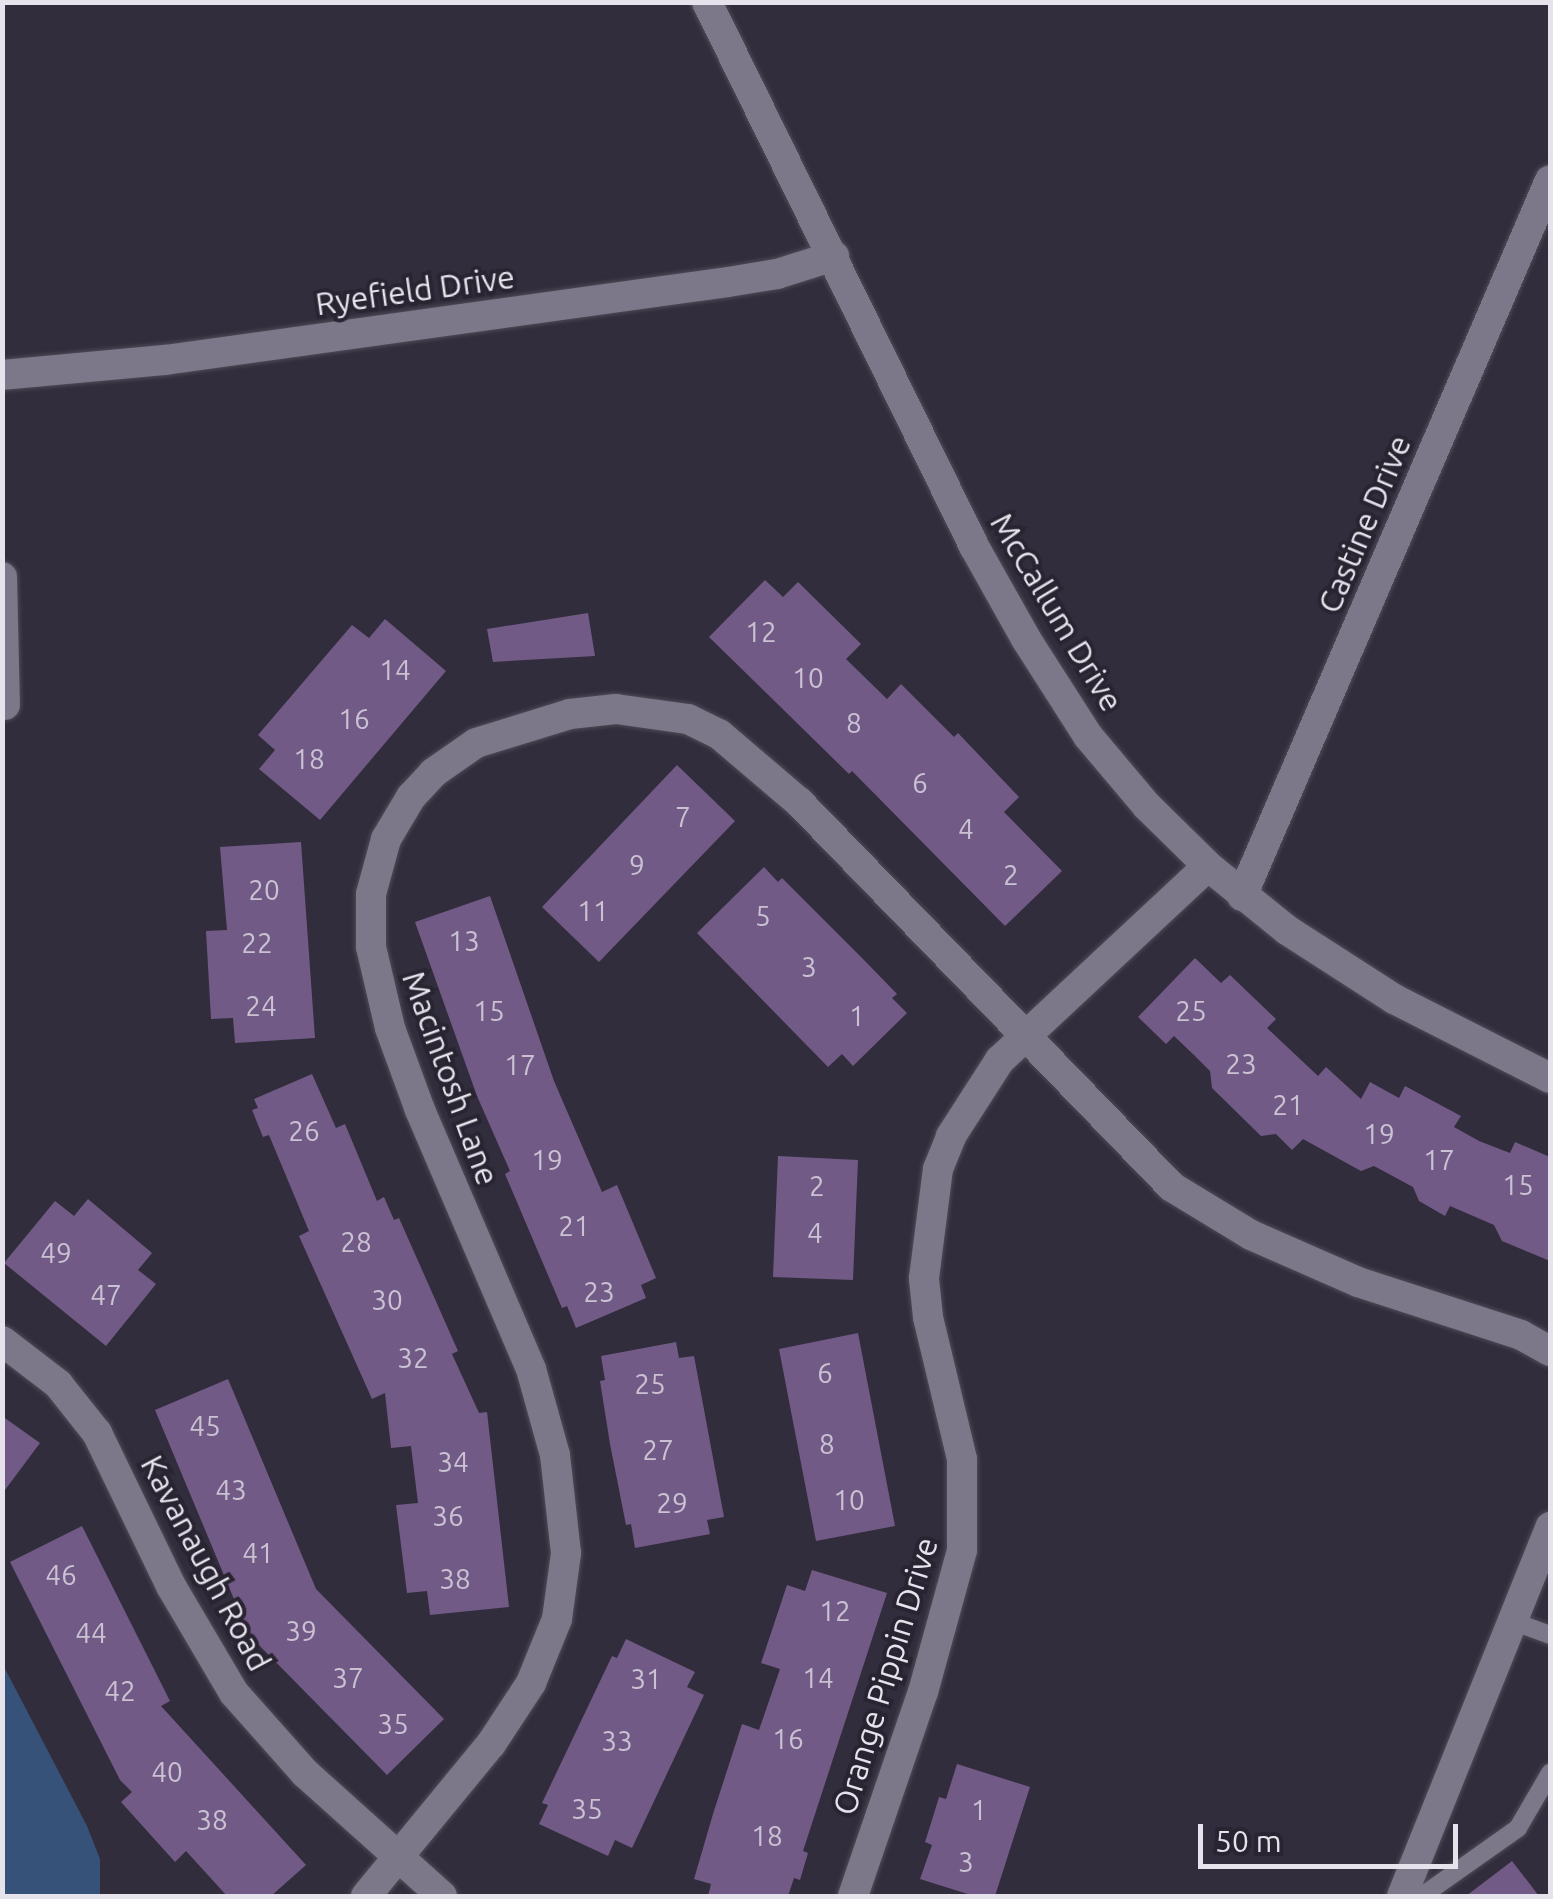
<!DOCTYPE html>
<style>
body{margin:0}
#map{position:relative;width:1553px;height:1899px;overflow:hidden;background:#322d3c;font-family:Ubuntu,sans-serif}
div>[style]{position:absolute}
.water>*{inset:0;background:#375279}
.building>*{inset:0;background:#715a86}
.roads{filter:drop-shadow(0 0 2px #4f4b58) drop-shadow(0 0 2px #4f4b58)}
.lane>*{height:18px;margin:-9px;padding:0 9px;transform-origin:9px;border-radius:9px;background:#7d7889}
.street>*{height:30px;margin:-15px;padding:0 15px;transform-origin:15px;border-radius:15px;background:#7d7889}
span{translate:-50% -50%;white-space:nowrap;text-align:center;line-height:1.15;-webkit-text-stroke:8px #292431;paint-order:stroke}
.number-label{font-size:28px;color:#cac1d3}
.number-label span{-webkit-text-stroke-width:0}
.street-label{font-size:32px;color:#e7e3ed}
.frame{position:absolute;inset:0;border:5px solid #e7e3ed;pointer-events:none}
.scale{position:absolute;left:1198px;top:1824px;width:260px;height:45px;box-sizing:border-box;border:5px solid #e7e3ed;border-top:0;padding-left:12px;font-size:30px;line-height:35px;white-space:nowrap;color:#e7e3ed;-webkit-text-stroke:8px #292431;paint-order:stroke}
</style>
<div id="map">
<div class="water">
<i style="clip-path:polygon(2px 1663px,87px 1826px,100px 1859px,100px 1896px,3px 1896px)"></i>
</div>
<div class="building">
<i style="clip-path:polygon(765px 580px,783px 597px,798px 582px,861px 644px,846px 659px,887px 699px,901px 684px,954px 737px,958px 733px,1019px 797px,1004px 812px,1062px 871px,1005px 926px,852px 771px,849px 774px,709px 637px)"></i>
<i style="clip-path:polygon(588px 613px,595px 656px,493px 662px,487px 629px)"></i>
<i style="clip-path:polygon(385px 619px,446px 671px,320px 820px,259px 769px,275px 750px,258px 735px,352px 625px,369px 638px)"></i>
<i style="clip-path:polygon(677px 765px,735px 821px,599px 962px,542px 907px)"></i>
<i style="clip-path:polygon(301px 842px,315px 1038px,235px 1043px,233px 1018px,211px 1019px,206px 931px,227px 930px,220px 847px)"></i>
<i style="clip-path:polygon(764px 867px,778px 882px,782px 878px,864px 960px,897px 994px,892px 998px,907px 1013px,853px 1066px,842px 1054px,828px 1067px,697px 933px)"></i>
<i style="clip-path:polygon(490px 896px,554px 1081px,602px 1192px,617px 1185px,656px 1278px,641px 1285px,646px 1298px,576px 1328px,567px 1306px,562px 1308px,505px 1174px,510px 1171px,477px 1096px,415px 922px)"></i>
<i style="clip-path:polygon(1195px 958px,1221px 983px,1230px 975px,1276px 1019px,1267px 1028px,1318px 1076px,1326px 1067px,1361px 1099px,1370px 1082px,1399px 1098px,1405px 1086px,1461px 1116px,1454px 1127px,1479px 1141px,1510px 1153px,1515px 1142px,1550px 1157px,1550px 1261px,1502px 1241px,1494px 1225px,1450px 1206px,1445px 1216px,1419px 1201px,1413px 1187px,1374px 1166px,1361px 1171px,1303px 1139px,1292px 1150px,1276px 1134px,1261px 1136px,1212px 1088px,1210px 1071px,1195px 1056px,1174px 1036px,1166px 1044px,1138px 1017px)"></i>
<i style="clip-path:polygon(312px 1074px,336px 1128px,345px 1124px,377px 1201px,384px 1197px,394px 1220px,399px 1218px,458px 1351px,452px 1354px,479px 1413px,487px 1412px,509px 1607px,430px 1615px,427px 1591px,407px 1593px,396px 1505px,418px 1503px,411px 1446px,391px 1448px,385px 1393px,372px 1399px,299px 1236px,309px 1231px,269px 1135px,263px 1137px,252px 1110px,258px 1108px,254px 1099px)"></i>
<i style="clip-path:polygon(778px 1156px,858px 1160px,853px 1280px,773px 1277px)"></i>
<i style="clip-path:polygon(88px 1199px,152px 1253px,138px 1270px,156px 1284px,106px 1346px,4px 1263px,55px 1201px,74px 1216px)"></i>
<i style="clip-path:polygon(858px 1333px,895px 1526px,816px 1541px,779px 1349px)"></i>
<i style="clip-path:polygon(676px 1342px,679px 1358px,694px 1356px,724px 1517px,707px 1520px,710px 1534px,635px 1548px,631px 1524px,626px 1525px,610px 1444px,600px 1381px,605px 1380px,601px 1356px)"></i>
<i style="clip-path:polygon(228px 1379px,316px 1589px,444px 1719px,387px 1775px,249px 1635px,155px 1410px)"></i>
<i style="clip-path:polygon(2px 1416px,40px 1443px,2px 1494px)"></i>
<i style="clip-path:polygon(82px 1526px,170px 1701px,161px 1706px,306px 1865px,271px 1896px,227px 1896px,186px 1851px,175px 1862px,121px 1802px,132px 1792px,120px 1780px,10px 1562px)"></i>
<i style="clip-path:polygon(812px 1570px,887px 1593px,803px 1851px,808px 1853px,800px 1880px,794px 1878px,788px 1896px,708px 1896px,711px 1884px,694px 1879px,713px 1814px,742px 1724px,759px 1730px,780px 1669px,761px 1663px,787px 1585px,805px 1591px)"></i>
<i style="clip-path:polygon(626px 1639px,695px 1672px,687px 1687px,704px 1695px,632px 1848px,615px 1840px,608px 1856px,539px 1824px,548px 1805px,542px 1803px,612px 1656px,617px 1658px)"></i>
<i style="clip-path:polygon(957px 1764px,1030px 1787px,995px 1896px,974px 1896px,920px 1879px,932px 1845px,925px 1842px,932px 1820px,939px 1797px,946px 1799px)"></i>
<i style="clip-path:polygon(1512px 1861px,1539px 1896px,1466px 1896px)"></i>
</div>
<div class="roads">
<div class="lane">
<i style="left:1512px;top:1621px;width:40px;rotate:20.2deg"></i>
<i style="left:1422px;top:1896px;width:118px;rotate:-35.3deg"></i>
<i style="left:1518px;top:1828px;width:64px;rotate:-59.8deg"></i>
</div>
<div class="street">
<i style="left:707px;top:2px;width:608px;rotate:63.86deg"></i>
<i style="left:975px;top:548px;width:104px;rotate:60.7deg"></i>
<i style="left:1026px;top:639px;width:115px;rotate:57.4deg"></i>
<i style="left:1088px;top:736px;width:92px;rotate:49.9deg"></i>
<i style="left:1147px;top:806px;width:86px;rotate:44.5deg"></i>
<i style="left:1208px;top:866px;width:102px;rotate:39deg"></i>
<i style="left:1287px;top:930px;width:127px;rotate:32.8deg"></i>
<i style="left:1394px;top:999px;width:175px;rotate:26.9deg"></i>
<i style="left:2px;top:375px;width:164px;rotate:-5.3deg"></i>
<i style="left:165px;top:360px;width:568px;rotate:-7.89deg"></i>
<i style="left:728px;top:282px;width:50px;rotate:-9.3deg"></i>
<i style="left:777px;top:274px;width:60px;rotate:-17.5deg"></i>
<i style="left:2px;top:577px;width:128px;rotate:88.7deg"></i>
<i style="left:1242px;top:896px;width:779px;rotate:-66.72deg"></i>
<i style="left:2px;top:1341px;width:71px;rotate:37.5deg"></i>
<i style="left:58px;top:1384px;width:63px;rotate:51.5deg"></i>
<i style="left:97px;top:1433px;width:170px;rotate:64.2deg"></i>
<i style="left:171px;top:1586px;width:124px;rotate:59.5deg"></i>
<i style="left:234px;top:1693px;width:107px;rotate:48.4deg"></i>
<i style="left:305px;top:1773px;width:184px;rotate:41.9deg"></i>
<i style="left:366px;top:1896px;width:197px;rotate:-50.6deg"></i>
<i style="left:491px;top:1744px;width:73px;rotate:-56.7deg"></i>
<i style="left:531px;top:1683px;width:69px;rotate:-67.9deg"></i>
<i style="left:557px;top:1619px;width:67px;rotate:-82.2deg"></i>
<i style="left:566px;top:1553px;width:99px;rotate:-96.4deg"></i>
<i style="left:555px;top:1455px;width:89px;rotate:-105.6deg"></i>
<i style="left:531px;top:1369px;width:282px;rotate:-113.2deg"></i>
<i style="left:420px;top:1110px;width:87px;rotate:-110.1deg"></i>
<i style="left:390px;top:1028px;width:83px;rotate:-103.2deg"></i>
<i style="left:371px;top:947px;width:53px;rotate:-90deg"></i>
<i style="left:371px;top:894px;width:57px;rotate:-74.7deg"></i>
<i style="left:386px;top:839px;width:49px;rotate:-59.2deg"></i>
<i style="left:411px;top:797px;width:33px;rotate:-47deg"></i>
<i style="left:433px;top:773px;width:52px;rotate:-34.9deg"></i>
<i style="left:476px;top:743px;width:98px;rotate:-17.1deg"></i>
<i style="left:570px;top:714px;width:46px;rotate:-6.2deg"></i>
<i style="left:616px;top:709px;width:73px;rotate:7.9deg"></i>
<i style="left:688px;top:719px;width:34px;rotate:26deg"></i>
<i style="left:719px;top:734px;width:105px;rotate:40.4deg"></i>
<i style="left:799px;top:802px;width:536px;rotate:45.91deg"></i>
<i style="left:1172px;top:1187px;width:92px;rotate:31.3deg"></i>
<i style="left:1251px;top:1235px;width:117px;rotate:23.7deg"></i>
<i style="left:1358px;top:1282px;width:171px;rotate:18deg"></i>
<i style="left:1521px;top:1335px;width:33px;rotate:29deg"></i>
<i style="left:853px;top:1896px;width:216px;rotate:-71.1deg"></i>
<i style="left:923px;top:1692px;width:147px;rotate:-74.6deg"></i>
<i style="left:962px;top:1550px;width:91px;rotate:-90deg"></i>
<i style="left:962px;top:1459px;width:146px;rotate:-103.5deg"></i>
<i style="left:928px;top:1317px;width:39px;rotate:-96deg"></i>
<i style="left:924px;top:1278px;width:110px;rotate:-82.7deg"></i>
<i style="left:938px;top:1169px;width:35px;rotate:-68deg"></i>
<i style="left:951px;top:1136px;width:90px;rotate:-57.2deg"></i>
<i style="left:1000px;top:1060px;width:284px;rotate:-43deg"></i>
<i style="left:1402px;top:1896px;width:398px;rotate:-68.1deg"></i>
</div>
</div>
<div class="number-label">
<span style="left:761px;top:632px">12</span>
<span style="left:395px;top:670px">14</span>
<span style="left:808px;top:678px">10</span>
<span style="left:354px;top:719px">16</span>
<span style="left:854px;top:723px">8</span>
<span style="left:309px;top:759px">18</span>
<span style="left:920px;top:783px">6</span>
<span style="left:683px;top:817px">7</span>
<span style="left:966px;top:829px">4</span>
<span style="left:637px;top:865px">9</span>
<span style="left:1011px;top:875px">2</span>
<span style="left:264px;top:890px">20</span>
<span style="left:593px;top:911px">11</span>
<span style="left:763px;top:916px">5</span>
<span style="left:464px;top:941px">13</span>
<span style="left:257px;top:943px">22</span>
<span style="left:809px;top:967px">3</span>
<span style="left:261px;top:1006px">24</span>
<span style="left:489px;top:1011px">15</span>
<span style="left:1191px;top:1011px">25</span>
<span style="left:857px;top:1016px">1</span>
<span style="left:1241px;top:1064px">23</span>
<span style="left:520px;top:1065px">17</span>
<span style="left:1288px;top:1105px">21</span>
<span style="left:304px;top:1131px">26</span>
<span style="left:1379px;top:1134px">19</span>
<span style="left:547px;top:1160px">19</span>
<span style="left:1439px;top:1160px">17</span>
<span style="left:1518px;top:1185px">15</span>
<span style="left:817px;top:1186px">2</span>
<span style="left:574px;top:1226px">21</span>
<span style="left:815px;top:1233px">4</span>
<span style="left:356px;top:1242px">28</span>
<span style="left:56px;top:1253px">49</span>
<span style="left:599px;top:1292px">23</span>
<span style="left:106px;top:1295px">47</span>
<span style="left:387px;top:1300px">30</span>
<span style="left:413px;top:1358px">32</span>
<span style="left:825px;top:1373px">6</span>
<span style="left:650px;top:1384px">25</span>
<span style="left:205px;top:1426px">45</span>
<span style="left:827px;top:1444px">8</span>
<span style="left:658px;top:1450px">27</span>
<span style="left:453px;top:1462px">34</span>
<span style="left:231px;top:1490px">43</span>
<span style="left:849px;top:1500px">10</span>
<span style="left:672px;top:1503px">29</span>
<span style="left:448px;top:1516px">36</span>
<span style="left:258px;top:1553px">41</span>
<span style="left:61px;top:1575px">46</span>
<span style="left:455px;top:1579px">38</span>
<span style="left:835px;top:1611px">12</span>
<span style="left:301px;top:1631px">39</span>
<span style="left:91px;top:1633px">44</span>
<span style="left:348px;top:1678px">37</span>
<span style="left:818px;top:1678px">14</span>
<span style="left:646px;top:1679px">31</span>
<span style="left:120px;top:1691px">42</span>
<span style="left:393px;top:1724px">35</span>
<span style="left:788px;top:1739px">16</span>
<span style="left:617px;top:1741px">33</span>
<span style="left:167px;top:1772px">40</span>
<span style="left:587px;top:1809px">35</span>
<span style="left:979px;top:1810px">1</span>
<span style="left:212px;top:1820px">38</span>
<span style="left:767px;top:1836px">18</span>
<span style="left:966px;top:1862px">3</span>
</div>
<div class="street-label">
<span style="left:415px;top:290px;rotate:-8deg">Ryefield Drive</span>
<span style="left:1364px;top:524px;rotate:-67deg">Castine Drive</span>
<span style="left:1057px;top:612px;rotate:59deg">McCallum Drive</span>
<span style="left:451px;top:1078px;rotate:70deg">Macintosh Lane</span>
<span style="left:206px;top:1563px;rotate:62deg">Kavanaugh Road</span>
<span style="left:885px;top:1676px;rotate:-73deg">Orange Pippin Drive</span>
</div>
<div class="frame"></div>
<div class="scale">50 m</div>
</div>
